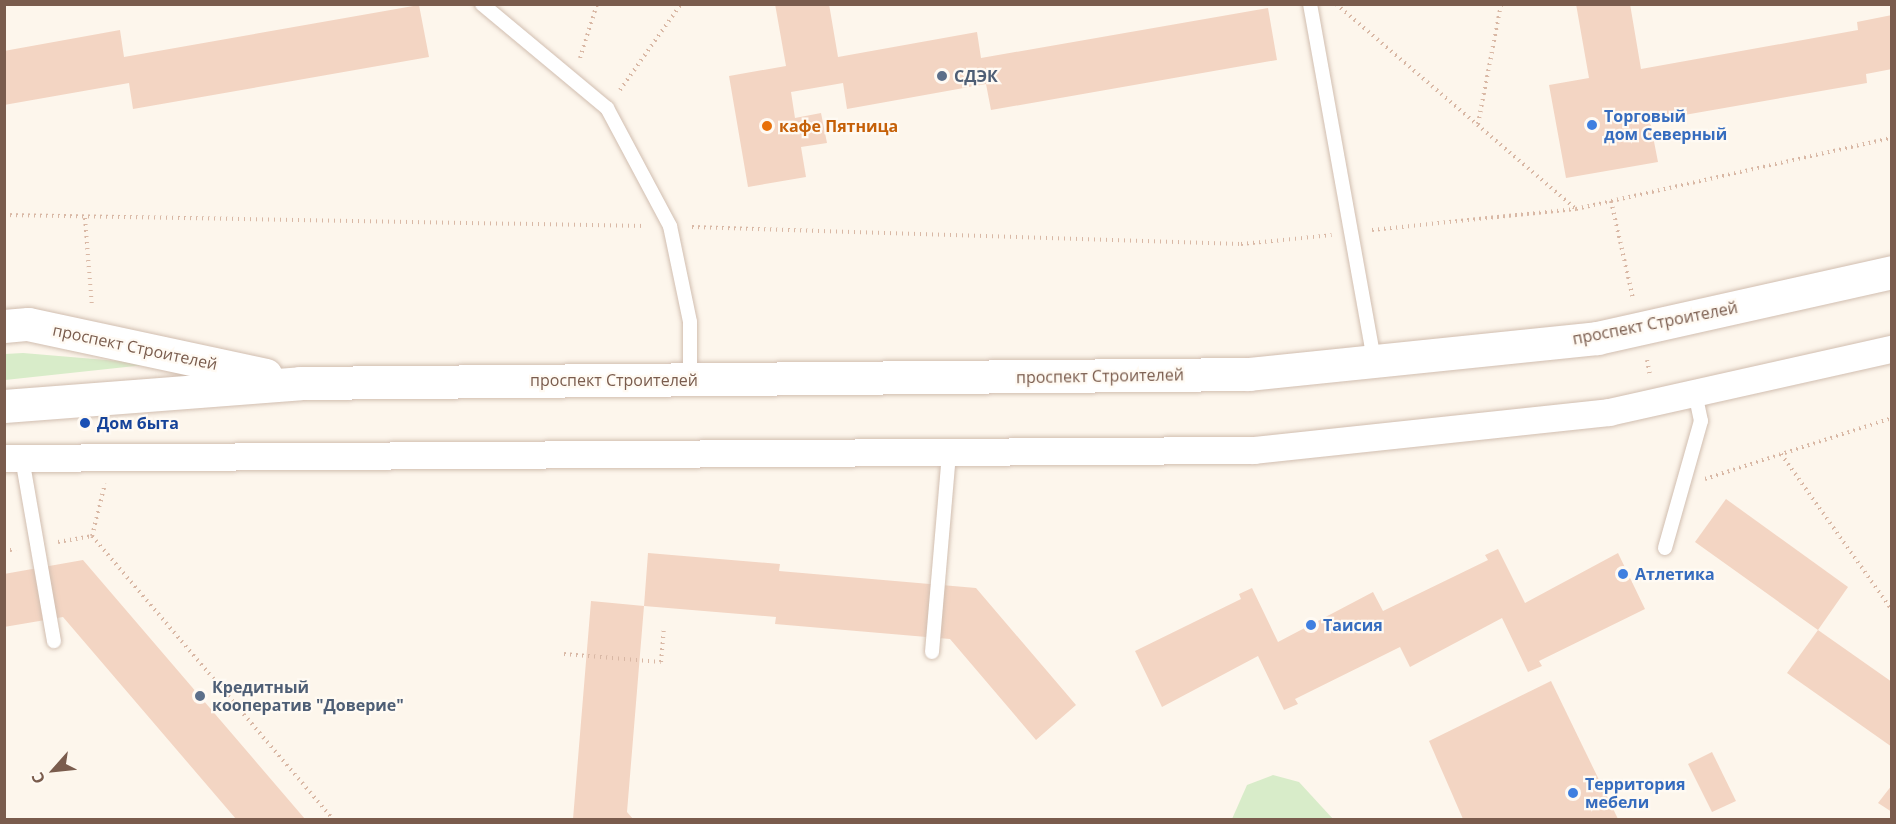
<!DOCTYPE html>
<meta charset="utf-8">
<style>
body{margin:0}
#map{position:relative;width:1896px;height:824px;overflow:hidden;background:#fdf6ec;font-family:"Open Sans",sans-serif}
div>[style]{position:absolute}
.green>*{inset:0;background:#d8ecc9}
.building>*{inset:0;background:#f3d5c3}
.path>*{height:4px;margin-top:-2px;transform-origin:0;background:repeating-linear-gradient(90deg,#d9b8a5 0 1.5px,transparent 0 6px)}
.roads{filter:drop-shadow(0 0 2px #d1beb0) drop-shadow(0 0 2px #d1beb0)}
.service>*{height:14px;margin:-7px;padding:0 7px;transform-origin:7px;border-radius:7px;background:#fff}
.minor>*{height:27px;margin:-13.5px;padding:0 13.5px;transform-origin:13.5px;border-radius:13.5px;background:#fff}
.tertiary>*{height:33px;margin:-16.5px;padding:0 16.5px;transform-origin:16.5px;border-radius:16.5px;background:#fff}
.dots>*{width:16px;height:16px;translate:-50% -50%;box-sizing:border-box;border:3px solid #fffaf3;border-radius:50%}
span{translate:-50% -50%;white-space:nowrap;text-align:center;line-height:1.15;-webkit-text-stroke:4.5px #fffaf3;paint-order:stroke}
.service-label{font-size:16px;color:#4e5e75;font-weight:700}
.left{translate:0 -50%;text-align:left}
.shop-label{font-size:16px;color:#366cbe;font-weight:700}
.food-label{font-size:16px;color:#c56008;font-weight:700}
.street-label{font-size:16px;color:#7a5c4d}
.transit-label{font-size:16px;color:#164399;font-weight:700}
.frame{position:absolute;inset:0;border:6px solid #7a5c4d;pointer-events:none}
.north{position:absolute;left:24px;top:740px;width:60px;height:60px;-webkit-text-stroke:4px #fffaf3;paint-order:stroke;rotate:243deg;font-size:16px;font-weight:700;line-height:24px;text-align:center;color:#7a5c4d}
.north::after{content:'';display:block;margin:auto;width:21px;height:27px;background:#7a5c4d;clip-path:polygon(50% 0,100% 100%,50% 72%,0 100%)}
</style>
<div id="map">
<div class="green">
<i style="clip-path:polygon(23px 353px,154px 364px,5px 380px,5px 354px)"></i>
<i style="clip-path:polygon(1273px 775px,1299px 782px,1333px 819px,1232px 819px,1247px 785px)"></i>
</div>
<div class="building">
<i style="clip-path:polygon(775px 4px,829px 4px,838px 57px,977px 32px,981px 58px,1268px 8px,1277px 60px,991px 110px,986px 84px,847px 109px,843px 83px,791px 92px,795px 118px,821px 113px,827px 143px,801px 147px,806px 177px,748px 187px,729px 76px,786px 66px)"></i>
<i style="clip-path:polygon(1576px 4px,1630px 4px,1641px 69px,1858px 30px,1857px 22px,1892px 15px,1892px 69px,1866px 74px,1867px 83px,1650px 121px,1658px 162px,1566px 178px,1549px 85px,1589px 78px)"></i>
<i style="clip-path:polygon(419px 5px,429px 57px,133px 109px,129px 83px,4px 105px,4px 51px,120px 30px,124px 57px)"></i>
<i style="clip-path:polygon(1726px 499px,1848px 587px,1818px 630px,1695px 542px)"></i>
<i style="clip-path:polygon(1498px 549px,1525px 603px,1618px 553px,1645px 609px,1539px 661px,1542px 666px,1528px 672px,1502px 618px,1410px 667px,1400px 647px,1295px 699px,1298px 704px,1284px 710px,1258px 656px,1162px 707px,1135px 651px,1241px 599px,1239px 594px,1252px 588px,1278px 642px,1373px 592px,1383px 611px,1488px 560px,1485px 555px)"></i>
<i style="clip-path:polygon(648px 553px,780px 564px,779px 571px,976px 588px,1076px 705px,1036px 740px,950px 639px,775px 624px,776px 617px,644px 606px)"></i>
<i style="clip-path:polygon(83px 560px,305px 819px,236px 819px,63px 617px,4px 627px,4px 574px)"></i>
<i style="clip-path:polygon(591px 601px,644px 606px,627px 812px,633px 819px,573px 819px)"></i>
<i style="clip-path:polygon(1818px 630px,1892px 682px,1892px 747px,1787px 673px)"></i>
<i style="clip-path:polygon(1551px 681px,1618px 819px,1463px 819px,1429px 741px)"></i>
<i style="clip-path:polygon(1712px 752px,1736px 801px,1712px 812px,1688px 764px)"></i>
<i style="clip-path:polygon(1892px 785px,1892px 812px,1878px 803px)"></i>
</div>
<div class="path">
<i style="left:1336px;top:4px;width:314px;rotate:40.5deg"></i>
<i style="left:580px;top:58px;width:57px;rotate:-72.5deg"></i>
<i style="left:620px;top:90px;width:105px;rotate:-54.7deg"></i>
<i style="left:1478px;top:124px;width:122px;rotate:-79.1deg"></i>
<i style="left:1611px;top:201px;width:100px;rotate:77.3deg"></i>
<i style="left:4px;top:215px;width:642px;rotate:0.98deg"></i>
<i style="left:85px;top:218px;width:89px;rotate:85.5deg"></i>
<i style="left:692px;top:227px;width:549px;rotate:1.77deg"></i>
<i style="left:1241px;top:244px;width:91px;rotate:-5.6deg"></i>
<i style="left:1372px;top:230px;width:205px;rotate:-5.9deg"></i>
<i style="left:1576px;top:209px;width:324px;rotate:-12.7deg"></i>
<i style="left:1647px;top:360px;width:16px;rotate:79deg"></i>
<i style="left:1781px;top:454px;width:191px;rotate:54.6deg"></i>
<i style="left:1705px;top:479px;width:197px;rotate:-18.1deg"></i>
<i style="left:92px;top:536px;width:54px;rotate:-76deg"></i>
<i style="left:58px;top:542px;width:35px;rotate:-10deg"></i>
<i style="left:92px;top:536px;width:373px;rotate:49.6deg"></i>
<i style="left:4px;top:551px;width:12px;rotate:-9deg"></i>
<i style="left:564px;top:654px;width:97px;rotate:4.7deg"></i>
<i style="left:661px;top:662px;width:33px;rotate:-85deg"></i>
</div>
<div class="roads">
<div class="service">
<i style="left:482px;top:4px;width:163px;rotate:39.8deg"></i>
<i style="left:607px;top:108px;width:134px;rotate:61.9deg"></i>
<i style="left:670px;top:226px;width:98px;rotate:78.2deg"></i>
<i style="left:690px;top:322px;width:58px;rotate:90deg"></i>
<i style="left:1310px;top:4px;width:363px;rotate:79.8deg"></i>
<i style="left:22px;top:458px;width:186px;rotate:80.1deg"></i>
<i style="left:1665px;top:548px;width:132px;rotate:-74.2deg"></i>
<i style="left:1701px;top:421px;width:29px;rotate:-102deg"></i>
<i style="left:932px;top:652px;width:201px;rotate:-85.1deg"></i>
</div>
<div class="minor">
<i style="left:4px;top:458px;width:1250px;rotate:-0.37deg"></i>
<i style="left:1254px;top:450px;width:357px;rotate:-6.1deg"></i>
<i style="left:1609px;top:412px;width:290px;rotate:-12.6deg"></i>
</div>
<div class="tertiary">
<i style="left:4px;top:326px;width:24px;rotate:-5deg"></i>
<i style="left:28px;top:324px;width:243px;rotate:12.1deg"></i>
<i style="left:4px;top:406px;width:297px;rotate:-4.4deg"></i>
<i style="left:300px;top:383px;width:949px;rotate:-0.54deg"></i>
<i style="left:1249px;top:374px;width:350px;rotate:-5.9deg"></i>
<i style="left:1597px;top:338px;width:302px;rotate:-12.6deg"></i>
</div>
</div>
<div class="dots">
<i style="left:942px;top:76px;background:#5c6f8a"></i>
<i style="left:1592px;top:125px;background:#3f7fe0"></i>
<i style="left:767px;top:126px;background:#e8710a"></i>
<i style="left:85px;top:423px;background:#1a4fb4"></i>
<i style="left:1623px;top:574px;background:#3f7fe0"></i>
<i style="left:1311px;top:625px;background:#3f7fe0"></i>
<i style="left:200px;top:696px;background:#5c6f8a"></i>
<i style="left:1573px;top:793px;background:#3f7fe0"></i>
</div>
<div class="service-label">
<span class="left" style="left:954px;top:76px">СДЭК</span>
<span class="left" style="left:212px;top:696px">Кредитный<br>кооператив "Доверие"</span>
</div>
<div class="shop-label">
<span class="left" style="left:1604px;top:125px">Торговый<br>дом Северный</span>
<span class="left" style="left:1635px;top:574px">Атлетика</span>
<span class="left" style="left:1323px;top:625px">Таисия</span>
<span class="left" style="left:1585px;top:793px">Территория<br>мебели</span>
</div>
<div class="food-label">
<span class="left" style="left:779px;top:126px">кафе Пятница</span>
</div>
<div class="street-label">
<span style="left:1655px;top:323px;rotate:-11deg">проспект Строителей</span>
<span style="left:135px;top:347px;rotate:12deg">проспект Строителей</span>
<span style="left:1100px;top:376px;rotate:-1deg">проспект Строителей</span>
<span style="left:614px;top:380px">проспект Строителей</span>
</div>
<div class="transit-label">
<span class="left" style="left:97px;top:423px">Дом быта</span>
</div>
<div class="frame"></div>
<div class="north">С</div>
</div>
